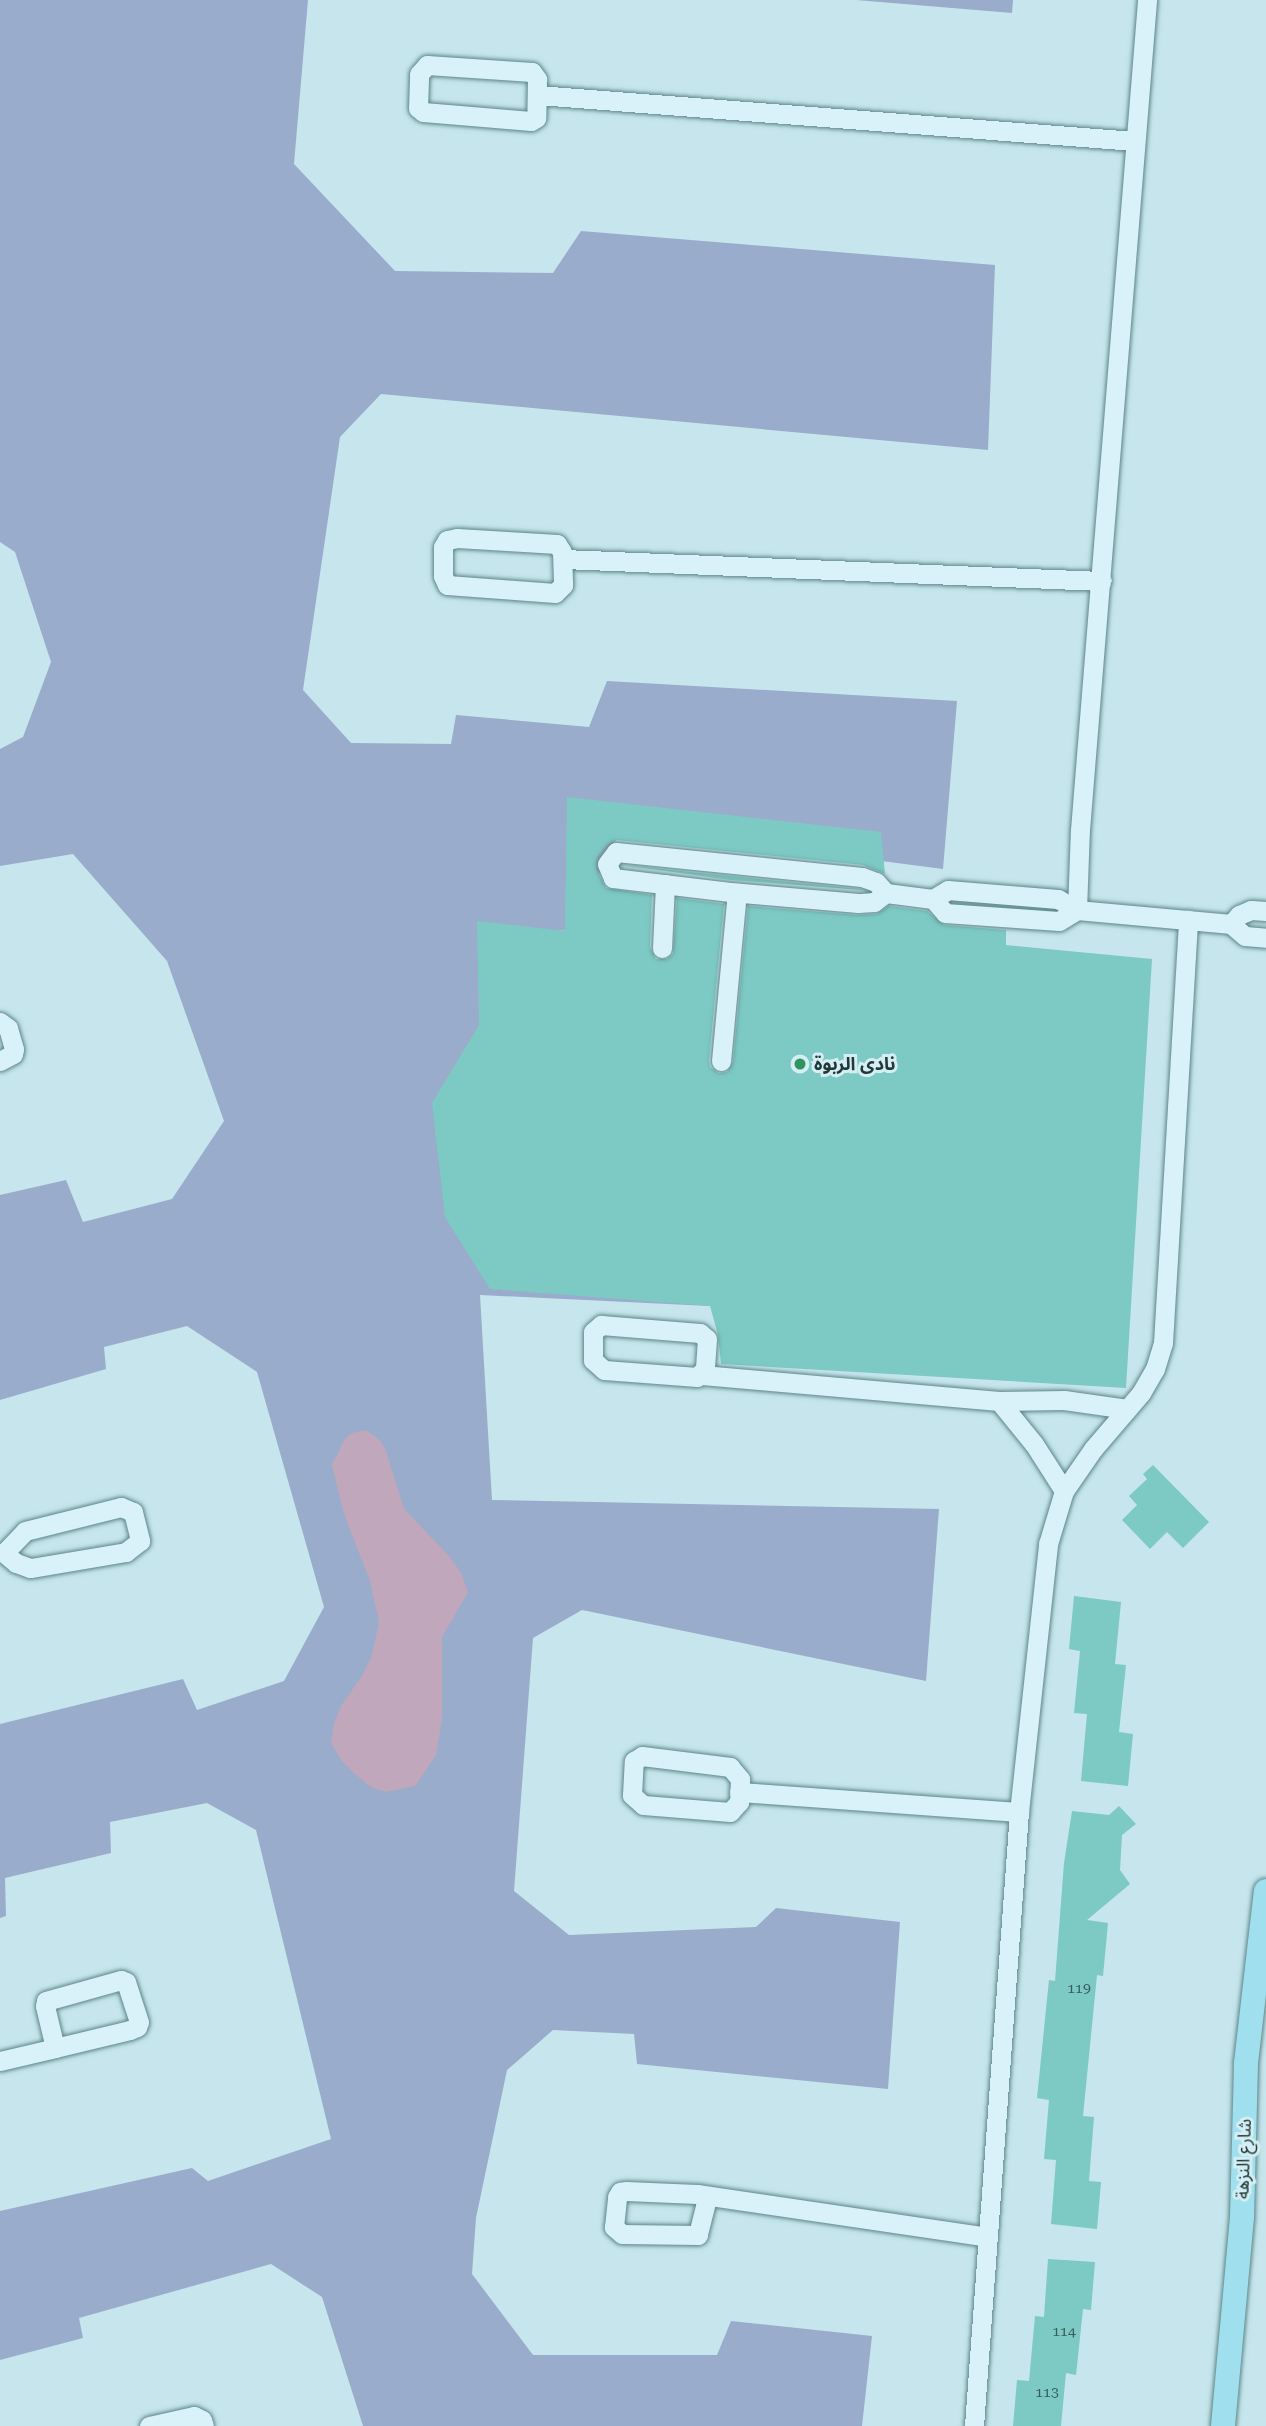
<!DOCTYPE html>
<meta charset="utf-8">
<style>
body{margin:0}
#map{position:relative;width:1266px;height:2426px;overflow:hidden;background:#c6e5ed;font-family:"Roboto Serif","Noto Sans Arabic",serif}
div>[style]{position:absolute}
.green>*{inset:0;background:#9aaccb}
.water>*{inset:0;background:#c0a7bb}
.building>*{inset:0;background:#7dc9c3}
.roads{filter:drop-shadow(0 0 2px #5c8687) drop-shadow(0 0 2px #5c8687)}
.minor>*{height:19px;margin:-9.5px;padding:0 9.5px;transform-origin:9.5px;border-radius:9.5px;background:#d9f1f8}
.major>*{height:24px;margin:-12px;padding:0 12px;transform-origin:12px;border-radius:12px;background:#a0dfee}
.dots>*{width:19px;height:19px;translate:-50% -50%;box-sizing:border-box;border:4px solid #d5eef4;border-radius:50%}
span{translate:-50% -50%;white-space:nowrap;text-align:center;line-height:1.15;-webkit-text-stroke:6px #d5eef4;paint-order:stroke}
.number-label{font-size:14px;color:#375c5b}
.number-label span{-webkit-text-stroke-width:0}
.poi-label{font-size:18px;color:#203838;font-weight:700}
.left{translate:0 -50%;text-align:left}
.street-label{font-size:18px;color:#203838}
</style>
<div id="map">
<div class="green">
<i style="clip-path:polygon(0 0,308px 0,294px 164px,395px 271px,553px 273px,581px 231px,995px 265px,988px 450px,381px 394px,340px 437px,303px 690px,351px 743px,451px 744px,456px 715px,589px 727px,607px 681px,957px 701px,943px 869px,628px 828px,601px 856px,594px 931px,496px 930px,730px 1307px,480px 1295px,492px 1500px,939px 1509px,926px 1681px,582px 1610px,533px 1638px,514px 1891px,569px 1935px,756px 1927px,776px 1908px,900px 1922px,888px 2089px,637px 2064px,634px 2034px,553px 2030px,507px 2070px,476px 2218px,472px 2274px,533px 2355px,717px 2355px,731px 2321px,872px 2336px,862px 2426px,363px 2426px,322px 2297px,271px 2264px,79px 2318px,83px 2338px,0 2360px,0 2211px,192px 2168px,208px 2181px,331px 2139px,256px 1830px,207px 1803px,110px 1822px,111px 1853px,5px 1878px,6px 1916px,0 1918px,0 1724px,183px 1679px,197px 1710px,284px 1681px,324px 1607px,257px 1372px,187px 1326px,104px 1347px,106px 1369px,0 1400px,0 1195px,66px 1180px,83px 1222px,172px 1199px,224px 1121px,167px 961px,73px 854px,0 866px,0 749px,23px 737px,51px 662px,15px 552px,0 542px)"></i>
<i style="clip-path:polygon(856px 0,1013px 0,1012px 13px)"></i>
</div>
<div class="water">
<i style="clip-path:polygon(366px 1430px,381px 1441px,386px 1451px,404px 1509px,450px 1557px,461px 1573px,468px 1592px,442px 1637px,442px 1720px,436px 1755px,415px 1786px,386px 1792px,371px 1787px,356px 1775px,341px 1760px,331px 1743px,334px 1724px,341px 1706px,362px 1676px,372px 1655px,379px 1622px,370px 1581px,344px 1514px,332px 1465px,345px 1439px,352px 1433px)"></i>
</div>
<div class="building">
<i style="clip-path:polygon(567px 797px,881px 832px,885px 874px,863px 865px,617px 840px,607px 844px,597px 857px,596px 869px,606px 888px,652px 895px,650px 947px,656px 959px,667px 959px,673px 954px,677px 898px,724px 904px,709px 1060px,710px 1067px,719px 1073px,727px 1072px,733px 1062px,748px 906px,857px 915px,876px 914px,889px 906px,927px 911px,944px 925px,1006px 930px,1006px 945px,1152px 959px,1126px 1388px,721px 1364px,718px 1335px,710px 1306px,490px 1289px,445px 1217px,432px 1103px,479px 1025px,477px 921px,565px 931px)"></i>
<i style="clip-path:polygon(622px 865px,859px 889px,863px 890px,731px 880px)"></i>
<i style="clip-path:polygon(1153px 1465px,1209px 1522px,1183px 1548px,1167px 1532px,1150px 1549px,1122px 1520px,1137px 1505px,1129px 1496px,1147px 1479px,1143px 1474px)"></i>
<i style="clip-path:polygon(1074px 1596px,1121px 1602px,1115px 1664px,1126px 1665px,1119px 1732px,1133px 1734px,1128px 1786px,1081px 1781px,1087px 1714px,1074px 1713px,1080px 1651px,1069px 1649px)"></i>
<i style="clip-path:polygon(1119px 1806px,1136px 1824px,1122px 1835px,1120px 1870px,1130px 1884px,1087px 1920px,1108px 1923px,1103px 1976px,1097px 1975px,1083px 2116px,1094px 2117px,1089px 2181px,1101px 2182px,1097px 2229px,1051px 2224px,1056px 2160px,1044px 2159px,1049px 2100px,1037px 2098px,1049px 1980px,1055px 1981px,1064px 1863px,1072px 1811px,1109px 1815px)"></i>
<i style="clip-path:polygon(1048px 2259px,1095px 2262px,1091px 2310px,1083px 2309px,1076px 2375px,1066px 2373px,1061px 2426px,1013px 2426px,1017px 2380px,1029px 2381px,1035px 2316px,1044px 2317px)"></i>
</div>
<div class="roads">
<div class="minor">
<i style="left:427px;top:65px;width:105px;rotate:3.8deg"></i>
<i style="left:532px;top:72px;width:9px;rotate:54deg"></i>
<i style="left:537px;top:79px;width:39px;rotate:91deg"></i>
<i style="left:536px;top:118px;width:6px;rotate:149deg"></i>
<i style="left:531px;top:121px;width:108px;rotate:-175.2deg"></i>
<i style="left:423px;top:112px;width:6px;rotate:-141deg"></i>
<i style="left:418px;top:108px;width:34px;rotate:-88deg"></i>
<i style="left:419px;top:74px;width:12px;rotate:-48deg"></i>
<i style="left:538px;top:95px;width:599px;rotate:4.41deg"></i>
<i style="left:457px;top:538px;width:100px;rotate:3.4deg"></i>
<i style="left:557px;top:544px;width:9px;rotate:58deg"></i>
<i style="left:562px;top:552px;width:33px;rotate:88deg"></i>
<i style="left:563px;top:585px;width:11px;rotate:135deg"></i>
<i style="left:555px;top:593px;width:108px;rotate:-175.8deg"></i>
<i style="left:447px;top:585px;width:10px;rotate:-114deg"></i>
<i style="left:443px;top:576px;width:29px;rotate:-90deg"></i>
<i style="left:443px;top:547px;width:8px;rotate:-60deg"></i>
<i style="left:447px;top:540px;width:10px;rotate:-11deg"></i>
<i style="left:563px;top:559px;width:539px;rotate:2.34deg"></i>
<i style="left:886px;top:893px;width:15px;rotate:143deg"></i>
<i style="left:874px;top:902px;width:16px;rotate:176deg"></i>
<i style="left:858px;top:903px;width:128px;rotate:-175.1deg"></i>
<i style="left:730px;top:892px;width:118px;rotate:-173.2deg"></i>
<i style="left:613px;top:878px;width:15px;rotate:-113deg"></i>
<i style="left:607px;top:864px;width:15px;rotate:-53deg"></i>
<i style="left:616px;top:852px;width:247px;rotate:5.8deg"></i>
<i style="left:862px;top:877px;width:15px;rotate:20deg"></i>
<i style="left:876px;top:882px;width:15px;rotate:48deg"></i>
<i style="left:886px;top:893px;width:47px;rotate:7.3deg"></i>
<i style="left:933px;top:899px;width:17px;rotate:-31deg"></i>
<i style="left:948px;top:890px;width:110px;rotate:4.7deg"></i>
<i style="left:1058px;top:899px;width:22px;rotate:30deg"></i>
<i style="left:1077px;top:910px;width:155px;rotate:5.2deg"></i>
<i style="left:1231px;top:924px;width:18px;rotate:41deg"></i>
<i style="left:1245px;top:936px;width:21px;rotate:5deg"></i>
<i style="left:933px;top:899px;width:18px;rotate:49deg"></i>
<i style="left:945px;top:913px;width:114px;rotate:4deg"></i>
<i style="left:1059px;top:921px;width:21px;rotate:-31deg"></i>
<i style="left:1077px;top:910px;width:80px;rotate:-87.9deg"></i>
<i style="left:1080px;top:830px;width:833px;rotate:-85.38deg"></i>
<i style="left:1231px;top:924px;width:12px;rotate:-48deg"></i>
<i style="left:1239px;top:915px;width:13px;rotate:-23deg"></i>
<i style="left:1251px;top:910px;width:15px;rotate:4deg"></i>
<i style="left:662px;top:948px;width:64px;rotate:-87.3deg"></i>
<i style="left:0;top:1022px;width:10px;rotate:37deg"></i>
<i style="left:8px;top:1028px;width:22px;rotate:74deg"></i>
<i style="left:14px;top:1049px;width:5px;rotate:101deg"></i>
<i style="left:13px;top:1054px;width:15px;rotate:152deg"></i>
<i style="left:721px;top:1061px;width:169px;rotate:-84.6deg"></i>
<i style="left:601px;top:1325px;width:99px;rotate:4.6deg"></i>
<i style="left:700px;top:1333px;width:9px;rotate:41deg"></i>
<i style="left:707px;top:1339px;width:30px;rotate:94deg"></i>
<i style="left:705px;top:1369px;width:11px;rotate:135deg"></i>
<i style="left:697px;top:1377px;width:93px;rotate:-175.7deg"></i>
<i style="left:604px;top:1370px;width:15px;rotate:-138deg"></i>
<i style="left:593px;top:1360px;width:28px;rotate:-90deg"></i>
<i style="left:593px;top:1332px;width:11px;rotate:-41deg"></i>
<i style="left:702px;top:1375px;width:298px;rotate:5deg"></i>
<i style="left:999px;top:1401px;width:65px;rotate:-0.9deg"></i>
<i style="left:1064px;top:1400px;width:64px;rotate:8.1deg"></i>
<i style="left:999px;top:1401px;width:55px;rotate:50.9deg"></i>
<i style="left:1034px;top:1444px;width:56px;rotate:57.4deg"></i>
<i style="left:121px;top:1507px;width:13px;rotate:23deg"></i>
<i style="left:133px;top:1512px;width:30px;rotate:76deg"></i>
<i style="left:140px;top:1541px;width:18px;rotate:142deg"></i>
<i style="left:126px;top:1552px;width:97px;rotate:170.5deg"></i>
<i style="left:30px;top:1568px;width:15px;rotate:-160deg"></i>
<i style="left:16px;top:1563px;width:16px;rotate:-140deg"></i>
<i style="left:4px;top:1553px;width:30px;rotate:-46deg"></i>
<i style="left:25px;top:1531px;width:99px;rotate:-14deg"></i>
<i style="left:642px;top:1756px;width:89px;rotate:7.1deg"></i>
<i style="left:730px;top:1767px;width:16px;rotate:50deg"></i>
<i style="left:740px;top:1779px;width:23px;rotate:92deg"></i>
<i style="left:739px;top:1802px;width:13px;rotate:132deg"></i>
<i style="left:730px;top:1812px;width:87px;rotate:-175.4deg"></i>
<i style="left:643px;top:1805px;width:15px;rotate:-138deg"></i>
<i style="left:632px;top:1795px;width:34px;rotate:-87deg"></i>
<i style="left:634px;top:1761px;width:9px;rotate:-32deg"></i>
<i style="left:739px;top:1792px;width:281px;rotate:4.1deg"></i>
<i style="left:0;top:2061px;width:57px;rotate:-13.3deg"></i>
<i style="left:55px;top:2048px;width:77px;rotate:-13.5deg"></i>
<i style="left:130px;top:2030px;width:8px;rotate:-23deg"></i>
<i style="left:137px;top:2027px;width:5px;rotate:-68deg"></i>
<i style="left:139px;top:2022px;width:42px;rotate:-108deg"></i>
<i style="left:126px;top:1982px;width:5px;rotate:-158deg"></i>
<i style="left:121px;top:1980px;width:78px;rotate:164.4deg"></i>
<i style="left:46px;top:2001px;width:5px;rotate:101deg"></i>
<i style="left:45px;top:2006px;width:43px;rotate:76.6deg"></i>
<i style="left:703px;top:2197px;width:6px;rotate:59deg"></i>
<i style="left:706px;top:2202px;width:34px;rotate:104deg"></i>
<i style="left:698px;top:2235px;width:76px;rotate:-179.2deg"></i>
<i style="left:622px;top:2234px;width:11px;rotate:-139deg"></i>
<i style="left:614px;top:2227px;width:30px;rotate:-84deg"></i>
<i style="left:617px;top:2197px;width:6px;rotate:-59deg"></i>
<i style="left:620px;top:2192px;width:6px;rotate:-9deg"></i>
<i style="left:626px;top:2191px;width:71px;rotate:2.4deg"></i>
<i style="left:697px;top:2194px;width:294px;rotate:8.4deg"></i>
<i style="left:149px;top:2426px;width:46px;rotate:-12.5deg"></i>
<i style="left:194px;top:2416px;width:9px;rotate:27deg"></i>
<i style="left:202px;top:2420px;width:6px;rotate:72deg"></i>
<i style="left:974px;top:2426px;width:616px;rotate:-85.81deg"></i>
<i style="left:1019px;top:1812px;width:270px;rotate:-83.8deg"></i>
<i style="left:1048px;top:1544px;width:55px;rotate:-73.2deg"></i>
<i style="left:1064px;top:1491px;width:51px;rotate:-55.4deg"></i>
<i style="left:1093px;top:1449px;width:74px;rotate:-49.4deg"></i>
<i style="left:1141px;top:1393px;width:28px;rotate:-60deg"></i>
<i style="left:1155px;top:1369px;width:27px;rotate:-73deg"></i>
<i style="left:1163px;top:1343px;width:424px;rotate:-86.6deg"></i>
</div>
<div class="major">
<i style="left:1223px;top:2426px;width:210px;rotate:-84.8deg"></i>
<i style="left:1242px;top:2217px;width:154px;rotate:-88.5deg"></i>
<i style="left:1246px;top:2063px;width:173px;rotate:-83.4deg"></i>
</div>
</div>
<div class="dots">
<i style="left:800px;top:1064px;background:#2f9461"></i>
</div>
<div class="number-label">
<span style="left:1079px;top:1988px">119</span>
<span style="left:1064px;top:2331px">114</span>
<span style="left:1047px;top:2392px">113</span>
</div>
<div class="poi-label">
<span class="left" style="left:814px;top:1064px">نادى الربوة</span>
</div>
<div class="street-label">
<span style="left:1244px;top:2159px;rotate:-88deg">شارع النزهة</span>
</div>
</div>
